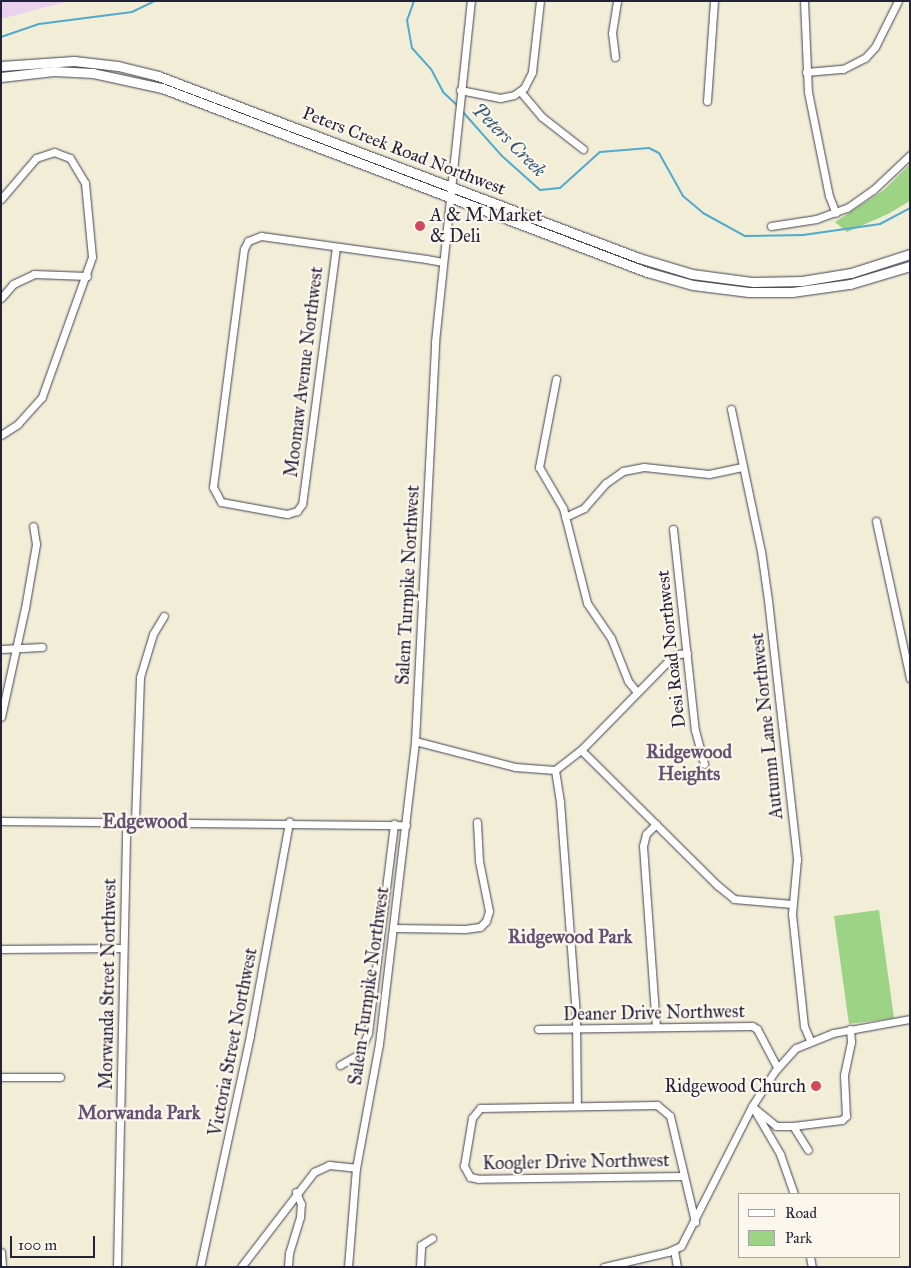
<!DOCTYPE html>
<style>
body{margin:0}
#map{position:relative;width:911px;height:1268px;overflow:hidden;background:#f2edd7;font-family:"IM FELL Great Primer",serif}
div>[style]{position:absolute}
.built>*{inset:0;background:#ead1ed}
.green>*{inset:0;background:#9cd385}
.stream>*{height:2px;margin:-1px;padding:0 1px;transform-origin:1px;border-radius:1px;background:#50aace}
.roads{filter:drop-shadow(0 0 1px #414052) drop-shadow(0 0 1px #414052)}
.minor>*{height:7px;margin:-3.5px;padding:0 3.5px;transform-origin:3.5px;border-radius:3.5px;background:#fff}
.major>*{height:9px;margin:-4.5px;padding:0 4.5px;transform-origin:4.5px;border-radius:4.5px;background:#fff}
.dots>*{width:14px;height:14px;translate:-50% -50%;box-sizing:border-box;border:2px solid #fbf7ec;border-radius:50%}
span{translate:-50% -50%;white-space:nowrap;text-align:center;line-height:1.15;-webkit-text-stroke:4.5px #fbf7ec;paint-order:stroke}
.street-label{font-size:18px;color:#22223b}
.poi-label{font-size:18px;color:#22223b}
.left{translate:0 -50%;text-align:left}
.right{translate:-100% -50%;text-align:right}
.water-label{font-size:19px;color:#345876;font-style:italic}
.neighbourhood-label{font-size:19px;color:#625371;font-weight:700}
.quarter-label{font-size:20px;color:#625371;font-weight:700}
.frame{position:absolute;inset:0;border:2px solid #22223b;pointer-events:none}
.legend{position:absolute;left:738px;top:1193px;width:162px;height:65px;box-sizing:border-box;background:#fbf7ec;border:1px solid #a4a2a5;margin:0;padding:6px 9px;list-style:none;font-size:15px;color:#22223b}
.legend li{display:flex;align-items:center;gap:10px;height:25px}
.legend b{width:25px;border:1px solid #a4a2a5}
.scale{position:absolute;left:10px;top:1236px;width:85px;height:22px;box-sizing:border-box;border:2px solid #22223b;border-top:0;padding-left:6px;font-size:15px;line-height:18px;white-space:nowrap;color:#22223b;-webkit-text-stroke:4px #fbf7ec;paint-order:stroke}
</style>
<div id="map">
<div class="built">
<i style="clip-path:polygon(1px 1px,69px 1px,1px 19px)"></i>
</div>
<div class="green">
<i style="clip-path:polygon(910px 164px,910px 201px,888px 214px,847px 232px,835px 222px,884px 190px)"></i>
<i style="clip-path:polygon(879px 910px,894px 1018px,849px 1024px,834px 916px)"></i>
</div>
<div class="stream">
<i style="left:414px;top:1px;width:20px;rotate:110deg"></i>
<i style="left:407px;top:20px;width:28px;rotate:80deg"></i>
<i style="left:412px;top:48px;width:28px;rotate:48deg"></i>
<i style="left:431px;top:69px;width:26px;rotate:62deg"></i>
<i style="left:443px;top:92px;width:19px;rotate:43deg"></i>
<i style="left:1px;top:37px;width:40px;rotate:-18.9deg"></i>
<i style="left:39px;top:24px;width:94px;rotate:-7.4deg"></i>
<i style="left:132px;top:12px;width:25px;rotate:-26deg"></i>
<i style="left:462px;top:111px;width:60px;rotate:48.4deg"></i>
<i style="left:502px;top:156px;width:51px;rotate:41.8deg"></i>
<i style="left:540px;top:190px;width:20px;rotate:-6deg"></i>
<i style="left:560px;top:188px;width:54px;rotate:-42deg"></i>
<i style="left:600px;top:152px;width:49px;rotate:-4.7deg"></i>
<i style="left:649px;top:148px;width:11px;rotate:27deg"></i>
<i style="left:659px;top:153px;width:49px;rotate:60.8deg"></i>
<i style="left:683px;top:196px;width:26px;rotate:40deg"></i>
<i style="left:703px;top:213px;width:48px;rotate:28.7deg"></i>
<i style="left:745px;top:236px;width:58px;rotate:-1deg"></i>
<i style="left:803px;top:235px;width:78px;rotate:-8.1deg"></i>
<i style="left:880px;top:224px;width:34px;rotate:-28deg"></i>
</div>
<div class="roads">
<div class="minor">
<i style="left:804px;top:1px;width:91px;rotate:87.5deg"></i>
<i style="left:808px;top:92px;width:106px;rotate:78.6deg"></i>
<i style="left:829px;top:196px;width:18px;rotate:68deg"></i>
<i style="left:615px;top:57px;width:24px;rotate:-97deg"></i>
<i style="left:612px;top:33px;width:32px;rotate:-81deg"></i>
<i style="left:806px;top:72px;width:37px;rotate:-5deg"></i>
<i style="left:843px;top:69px;width:25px;rotate:-27deg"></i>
<i style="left:865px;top:58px;width:15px;rotate:-48deg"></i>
<i style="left:875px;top:47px;width:51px;rotate:-63.4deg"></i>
<i style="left:460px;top:90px;width:41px;rotate:11.3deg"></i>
<i style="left:500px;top:98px;width:14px;rotate:-12deg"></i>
<i style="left:514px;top:95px;width:12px;rotate:-35deg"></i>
<i style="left:524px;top:88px;width:18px;rotate:-63deg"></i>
<i style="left:532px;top:72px;width:71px;rotate:-83.6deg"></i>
<i style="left:520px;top:91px;width:34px;rotate:50deg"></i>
<i style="left:542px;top:117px;width:52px;rotate:38deg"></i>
<i style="left:707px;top:101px;width:100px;rotate:-86deg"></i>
<i style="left:1px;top:199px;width:54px;rotate:-49.5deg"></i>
<i style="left:36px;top:158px;width:19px;rotate:-18deg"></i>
<i style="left:54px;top:152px;width:17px;rotate:21deg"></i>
<i style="left:70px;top:158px;width:29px;rotate:59deg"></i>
<i style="left:85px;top:183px;width:74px;rotate:84.6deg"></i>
<i style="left:92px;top:257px;width:149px;rotate:109.7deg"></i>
<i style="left:42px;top:397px;width:36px;rotate:132deg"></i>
<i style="left:18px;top:424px;width:20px;rotate:147deg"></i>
<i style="left:771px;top:226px;width:46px;rotate:-8.8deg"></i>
<i style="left:816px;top:219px;width:33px;rotate:-20deg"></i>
<i style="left:847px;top:208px;width:32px;rotate:-35deg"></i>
<i style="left:873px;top:190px;width:51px;rotate:-43.4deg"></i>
<i style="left:336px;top:247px;width:259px;rotate:97.5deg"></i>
<i style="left:302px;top:504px;width:9px;rotate:126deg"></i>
<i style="left:297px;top:511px;width:10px;rotate:163deg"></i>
<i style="left:287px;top:514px;width:67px;rotate:-169.7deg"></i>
<i style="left:221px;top:502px;width:17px;rotate:-118deg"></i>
<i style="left:213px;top:487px;width:240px;rotate:-82.6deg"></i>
<i style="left:244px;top:249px;width:9px;rotate:-63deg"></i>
<i style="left:248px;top:241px;width:14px;rotate:-21deg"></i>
<i style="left:261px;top:236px;width:167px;rotate:7.9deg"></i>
<i style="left:426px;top:259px;width:17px;rotate:10deg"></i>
<i style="left:1px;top:298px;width:18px;rotate:-49deg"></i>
<i style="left:13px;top:284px;width:23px;rotate:-25deg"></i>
<i style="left:34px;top:274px;width:53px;rotate:2.2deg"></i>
<i style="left:556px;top:379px;width:90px;rotate:100.9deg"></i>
<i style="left:539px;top:467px;width:48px;rotate:59.7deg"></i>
<i style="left:563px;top:508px;width:98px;rotate:75.8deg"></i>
<i style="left:587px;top:603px;width:42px;rotate:55.6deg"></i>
<i style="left:611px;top:638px;width:46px;rotate:68.4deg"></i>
<i style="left:628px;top:681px;width:14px;rotate:51deg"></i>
<i style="left:731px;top:409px;width:145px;rotate:78.1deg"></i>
<i style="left:761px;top:551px;width:49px;rotate:81.9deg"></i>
<i style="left:768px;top:600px;width:261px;rotate:83.6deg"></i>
<i style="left:797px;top:859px;width:55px;rotate:95.2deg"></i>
<i style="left:792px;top:914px;width:113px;rotate:83.9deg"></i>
<i style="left:804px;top:1026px;width:15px;rotate:67deg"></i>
<i style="left:565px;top:517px;width:21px;rotate:-25deg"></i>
<i style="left:584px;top:508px;width:33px;rotate:-49deg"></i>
<i style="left:606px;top:483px;width:21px;rotate:-35deg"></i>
<i style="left:623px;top:471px;width:21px;rotate:-11deg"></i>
<i style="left:644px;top:467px;width:65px;rotate:6.1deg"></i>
<i style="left:709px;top:474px;width:35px;rotate:-12deg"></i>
<i style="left:876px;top:521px;width:161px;rotate:77.8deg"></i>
<i style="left:673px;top:529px;width:202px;rotate:83.8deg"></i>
<i style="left:695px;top:730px;width:35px;rotate:75deg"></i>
<i style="left:1px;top:649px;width:41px;rotate:-2.8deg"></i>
<i style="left:1px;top:717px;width:112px;rotate:-77.6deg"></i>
<i style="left:25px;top:608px;width:65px;rotate:-80.2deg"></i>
<i style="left:36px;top:544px;width:18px;rotate:-99deg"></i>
<i style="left:415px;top:741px;width:103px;rotate:14.6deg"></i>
<i style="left:515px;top:767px;width:40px;rotate:4.3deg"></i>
<i style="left:555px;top:770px;width:33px;rotate:-38deg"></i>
<i style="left:581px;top:750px;width:126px;rotate:-45.6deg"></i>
<i style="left:669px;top:660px;width:12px;rotate:-31deg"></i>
<i style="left:679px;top:654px;width:8px;rotate:-7deg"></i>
<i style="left:581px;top:750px;width:192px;rotate:44.8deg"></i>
<i style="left:717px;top:885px;width:22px;rotate:39deg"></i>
<i style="left:734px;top:899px;width:58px;rotate:4.9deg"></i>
<i style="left:555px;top:770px;width:32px;rotate:81deg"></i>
<i style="left:560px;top:802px;width:216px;rotate:85.7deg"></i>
<i style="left:576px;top:1017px;width:89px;rotate:89.4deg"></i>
<i style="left:1px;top:821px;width:405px;rotate:0.6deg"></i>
<i style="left:135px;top:821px;width:144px;rotate:-88deg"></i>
<i style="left:140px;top:677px;width:45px;rotate:-73.2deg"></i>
<i style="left:153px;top:634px;width:21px;rotate:-59deg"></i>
<i style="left:656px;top:824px;width:14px;rotate:135deg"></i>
<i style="left:646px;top:834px;width:12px;rotate:104deg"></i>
<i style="left:643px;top:846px;width:181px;rotate:85.9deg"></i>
<i style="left:393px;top:928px;width:72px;rotate:0.8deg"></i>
<i style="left:465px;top:929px;width:15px;rotate:-8deg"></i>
<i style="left:480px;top:927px;width:8px;rotate:-45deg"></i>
<i style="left:486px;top:921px;width:10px;rotate:-73deg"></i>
<i style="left:489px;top:911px;width:51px;rotate:-101.3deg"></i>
<i style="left:479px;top:861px;width:39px;rotate:-93deg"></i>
<i style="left:1px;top:949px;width:122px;rotate:-0.5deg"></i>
<i style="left:538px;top:1029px;width:214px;rotate:-0.8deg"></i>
<i style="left:752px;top:1026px;width:6px;rotate:31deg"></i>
<i style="left:757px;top:1029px;width:43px;rotate:62.2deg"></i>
<i style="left:340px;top:1065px;width:22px;rotate:-30deg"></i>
<i style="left:359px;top:1054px;width:23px;rotate:-67deg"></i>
<i style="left:368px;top:1033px;width:211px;rotate:-82.9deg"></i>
<i style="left:1px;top:1077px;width:59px"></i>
<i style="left:752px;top:1106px;width:56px;rotate:59.7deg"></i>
<i style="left:780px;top:1154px;width:42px;rotate:70.7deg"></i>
<i style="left:754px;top:1108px;width:28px;rotate:39deg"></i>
<i style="left:776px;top:1126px;width:17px"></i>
<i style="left:793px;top:1126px;width:28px;rotate:58deg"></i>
<i style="left:793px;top:1126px;width:49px;rotate:-7deg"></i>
<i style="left:842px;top:1120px;width:6px;rotate:-45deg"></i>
<i style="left:846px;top:1116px;width:41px;rotate:-92.8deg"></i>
<i style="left:844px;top:1075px;width:34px;rotate:-78deg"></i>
<i style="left:851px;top:1042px;width:13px;rotate:-94deg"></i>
<i style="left:683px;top:1176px;width:204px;rotate:179.2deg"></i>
<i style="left:479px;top:1179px;width:9px;rotate:-167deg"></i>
<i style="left:470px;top:1177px;width:13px;rotate:-119deg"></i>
<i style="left:464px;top:1166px;width:49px;rotate:-80.5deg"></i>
<i style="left:472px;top:1118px;width:13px;rotate:-51deg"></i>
<i style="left:480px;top:1108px;width:177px;rotate:-1deg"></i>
<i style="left:657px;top:1105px;width:17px;rotate:40deg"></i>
<i style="left:670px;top:1116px;width:109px;rotate:76.7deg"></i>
<i style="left:674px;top:1250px;width:17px;rotate:80deg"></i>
<i style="left:1px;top:1252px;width:15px;rotate:86deg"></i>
<i style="left:810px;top:1257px;width:10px;rotate:79deg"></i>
<i style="left:117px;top:1267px;width:446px;rotate:-88.8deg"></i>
<i style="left:200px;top:1267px;width:237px;rotate:-77.8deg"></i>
<i style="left:250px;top:1035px;width:217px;rotate:-79.6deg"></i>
<i style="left:241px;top:1267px;width:120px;rotate:-52.5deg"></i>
<i style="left:314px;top:1172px;width:17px;rotate:-25deg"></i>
<i style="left:329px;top:1165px;width:27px;rotate:6deg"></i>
<i style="left:288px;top:1267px;width:14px;rotate:-86deg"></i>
<i style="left:289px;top:1253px;width:38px;rotate:-73deg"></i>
<i style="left:300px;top:1217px;width:13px;rotate:-86deg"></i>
<i style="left:301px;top:1204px;width:13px;rotate:-113deg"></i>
<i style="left:348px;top:1267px;width:99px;rotate:-85.4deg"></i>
<i style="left:356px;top:1168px;width:126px;rotate:-79.5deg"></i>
<i style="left:379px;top:1044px;width:305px;rotate:-83.2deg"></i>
<i style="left:415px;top:741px;width:400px;rotate:-87.1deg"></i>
<i style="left:435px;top:342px;width:343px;rotate:-84deg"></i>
<i style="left:420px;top:1267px;width:22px;rotate:-87deg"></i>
<i style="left:421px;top:1245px;width:13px;rotate:-32deg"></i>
<i style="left:604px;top:1267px;width:66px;rotate:-13.2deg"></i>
<i style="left:668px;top:1252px;width:14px;rotate:-25deg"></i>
<i style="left:681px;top:1246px;width:157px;rotate:-63.1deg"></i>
<i style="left:752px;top:1106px;width:42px;rotate:-56.7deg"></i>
<i style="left:775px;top:1071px;width:31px;rotate:-48deg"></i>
<i style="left:796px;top:1048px;width:40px;rotate:-22deg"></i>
<i style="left:833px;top:1033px;width:78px;rotate:-10.3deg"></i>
</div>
<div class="major">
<i style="left:1px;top:66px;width:73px;rotate:-3.9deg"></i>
<i style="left:74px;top:61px;width:44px;rotate:6.5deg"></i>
<i style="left:118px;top:66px;width:41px;rotate:14deg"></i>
<i style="left:158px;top:76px;width:514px;rotate:20.73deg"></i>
<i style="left:639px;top:258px;width:55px;rotate:16.8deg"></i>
<i style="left:692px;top:274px;width:62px;rotate:7.5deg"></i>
<i style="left:753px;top:282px;width:49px;rotate:-1.2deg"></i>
<i style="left:802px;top:281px;width:50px;rotate:-9.3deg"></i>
<i style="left:851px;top:273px;width:62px;rotate:-17.9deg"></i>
<i style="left:1px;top:77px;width:53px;rotate:-6.5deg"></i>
<i style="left:54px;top:71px;width:39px;rotate:3deg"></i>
<i style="left:93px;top:73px;width:71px;rotate:12.3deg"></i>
<i style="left:162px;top:88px;width:519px;rotate:20.78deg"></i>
<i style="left:647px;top:272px;width:48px;rotate:15.8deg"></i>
<i style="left:693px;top:285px;width:56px;rotate:7.1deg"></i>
<i style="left:749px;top:292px;width:43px"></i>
<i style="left:792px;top:292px;width:59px;rotate:-7.9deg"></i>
<i style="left:850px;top:284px;width:63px;rotate:-16.7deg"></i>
</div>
</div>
<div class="dots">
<i style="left:420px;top:226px;background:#d1495b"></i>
<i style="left:816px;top:1086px;background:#d1495b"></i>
</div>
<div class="street-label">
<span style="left:404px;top:151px;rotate:21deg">Peters Creek Road Northwest</span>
<span style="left:304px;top:372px;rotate:-83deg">Moomaw Avenue Northwest</span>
<span style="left:408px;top:585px;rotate:-87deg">Salem Turnpike Northwest</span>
<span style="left:671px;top:649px;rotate:-96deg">Desi Road Northwest</span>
<span style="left:767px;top:726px;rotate:-96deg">Autumn Lane Northwest</span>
<span style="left:108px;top:984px;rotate:-89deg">Morwanda Street Northwest</span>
<span style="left:369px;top:986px;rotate:-82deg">Salem Turnpike Northwest</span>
<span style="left:654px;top:1013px;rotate:-1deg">Deaner Drive Northwest</span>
<span style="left:233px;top:1042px;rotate:-79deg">Victoria Street Northwest</span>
<span style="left:576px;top:1162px;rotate:-1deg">Koogler Drive Northwest</span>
</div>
<div class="poi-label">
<span class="left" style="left:430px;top:226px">A &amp; M Market<br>&amp; Deli</span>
<span class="right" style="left:806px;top:1086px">Ridgewood Church</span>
</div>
<div class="water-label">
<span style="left:509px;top:140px;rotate:45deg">Peters Creek</span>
</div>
<div class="neighbourhood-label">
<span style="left:689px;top:763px">Ridgewood<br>Heights</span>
<span style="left:570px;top:937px">Ridgewood Park</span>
<span style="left:139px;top:1113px">Morwanda Park</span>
</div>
<div class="quarter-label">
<span style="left:145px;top:821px">Edgewood</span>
</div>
<div class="frame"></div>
<ul class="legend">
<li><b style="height:6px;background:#fff"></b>Road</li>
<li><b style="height:14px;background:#9cd385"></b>Park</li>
</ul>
<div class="scale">100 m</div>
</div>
